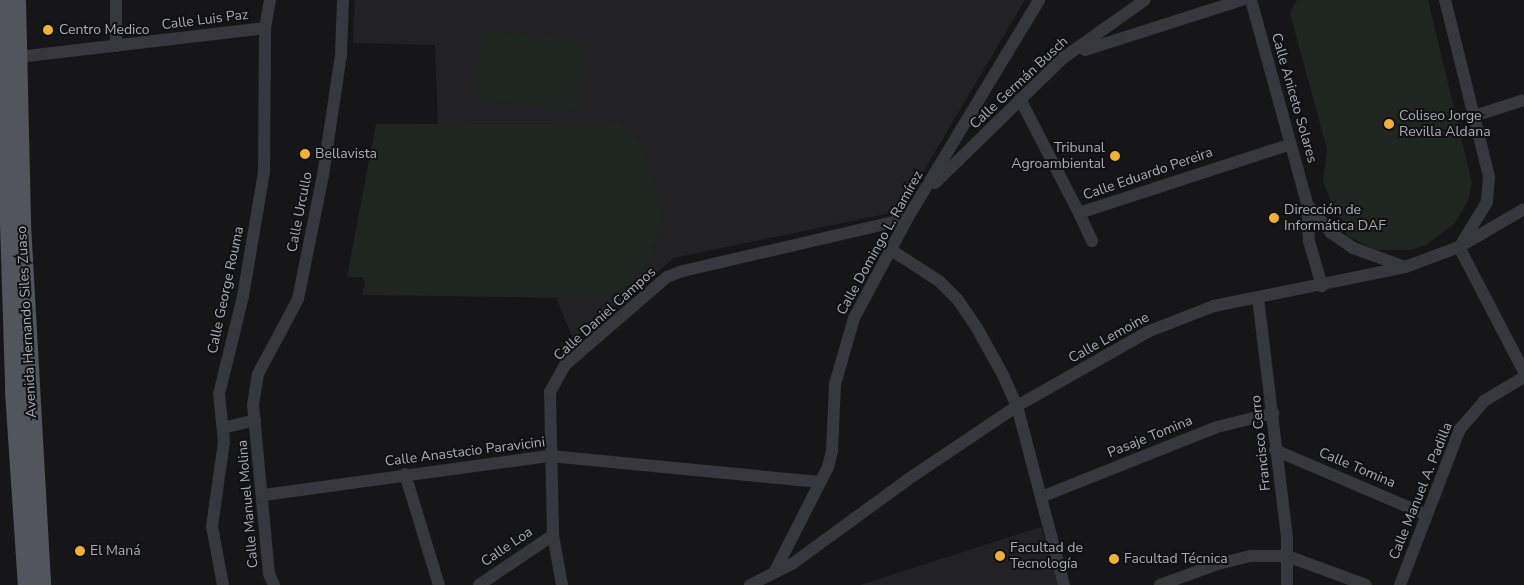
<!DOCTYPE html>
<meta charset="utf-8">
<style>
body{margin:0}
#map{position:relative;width:1524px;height:585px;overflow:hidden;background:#161618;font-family:"Nunito Sans",sans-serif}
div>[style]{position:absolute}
.built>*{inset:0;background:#222225}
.green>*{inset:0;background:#1e261f}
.street>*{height:12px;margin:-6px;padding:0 6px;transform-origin:6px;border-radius:6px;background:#37383d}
.primary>*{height:19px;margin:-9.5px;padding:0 9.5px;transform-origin:9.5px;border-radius:9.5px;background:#53555c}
.dots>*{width:14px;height:14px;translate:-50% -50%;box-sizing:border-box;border:2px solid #111113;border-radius:50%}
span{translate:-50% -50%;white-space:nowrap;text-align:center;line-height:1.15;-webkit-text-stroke:4px #111113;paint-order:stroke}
.street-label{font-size:14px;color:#a8adb8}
.poi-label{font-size:14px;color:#a8adb8}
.left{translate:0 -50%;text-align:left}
.right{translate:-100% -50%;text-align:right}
</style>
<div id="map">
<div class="built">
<i style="clip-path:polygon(355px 0,1025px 0,900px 211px,674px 258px,574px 341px,556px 298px,615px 294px,633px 281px,648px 262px,661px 230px,617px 123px,438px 124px,435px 45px,353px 43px)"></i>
<i style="clip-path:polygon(1041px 527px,1058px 585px,860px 585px)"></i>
</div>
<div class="green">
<i style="clip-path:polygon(1297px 0,1428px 0,1472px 183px,1468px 201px,1454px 224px,1426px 245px,1410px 250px,1375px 250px,1346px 235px,1348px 226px,1335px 212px,1323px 181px,1327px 149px,1290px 13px)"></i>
<i style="clip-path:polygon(482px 30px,584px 41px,577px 110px,475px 99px)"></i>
<i style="clip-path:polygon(618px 123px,636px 138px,647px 156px,662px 209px,661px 230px,648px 262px,633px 281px,615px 294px,579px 298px,362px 295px,365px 283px,362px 277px,347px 277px,376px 124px)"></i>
</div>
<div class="street">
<i style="left:1251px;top:0;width:212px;rotate:74.6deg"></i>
<i style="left:1307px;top:204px;width:37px;rotate:87deg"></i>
<i style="left:1309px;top:241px;width:47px;rotate:73.9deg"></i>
<i style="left:1445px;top:0;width:182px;rotate:76deg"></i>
<i style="left:1489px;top:177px;width:25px;rotate:95deg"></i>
<i style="left:1487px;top:202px;width:48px;rotate:121.4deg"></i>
<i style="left:116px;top:46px;width:46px;rotate:-90deg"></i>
<i style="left:1085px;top:50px;width:165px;rotate:-17.7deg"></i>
<i style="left:10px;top:58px;width:257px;rotate:-6.7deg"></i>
<i style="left:1020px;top:99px;width:128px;rotate:62.6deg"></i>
<i style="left:1079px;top:213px;width:223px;rotate:-18deg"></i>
<i style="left:1474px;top:116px;width:52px;rotate:-17.7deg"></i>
<i style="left:935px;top:183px;width:179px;rotate:-44.3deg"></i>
<i style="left:1063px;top:58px;width:100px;rotate:-35.3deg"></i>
<i style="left:1307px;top:204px;width:38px;rotate:50deg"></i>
<i style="left:1331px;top:233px;width:27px;rotate:34deg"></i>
<i style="left:1353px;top:248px;width:55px;rotate:20.1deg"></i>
<i style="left:1079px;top:213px;width:31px;rotate:65deg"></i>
<i style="left:1459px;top:247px;width:141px;rotate:62.5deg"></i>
<i style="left:891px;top:250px;width:57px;rotate:32.9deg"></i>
<i style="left:939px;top:281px;width:27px;rotate:45deg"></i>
<i style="left:958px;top:300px;width:34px;rotate:56deg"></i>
<i style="left:977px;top:328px;width:54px;rotate:61deg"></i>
<i style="left:1003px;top:375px;width:34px;rotate:66deg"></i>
<i style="left:1017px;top:406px;width:185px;rotate:75.3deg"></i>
<i style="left:1258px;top:298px;width:242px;rotate:83.1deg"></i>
<i style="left:1287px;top:538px;width:47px;rotate:90deg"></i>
<i style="left:223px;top:428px;width:33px;rotate:-14deg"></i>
<i style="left:1275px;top:450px;width:165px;rotate:23.2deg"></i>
<i style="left:405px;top:474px;width:116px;rotate:73deg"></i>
<i style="left:264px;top:495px;width:289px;rotate:-7.8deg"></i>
<i style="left:550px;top:456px;width:271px;rotate:5.5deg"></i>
<i style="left:1041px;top:497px;width:189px;rotate:-21.7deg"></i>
<i style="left:1217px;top:427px;width:58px;rotate:-14deg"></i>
<i style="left:774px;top:573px;width:119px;rotate:-63deg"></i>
<i style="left:828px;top:467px;width:16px;rotate:-76deg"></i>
<i style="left:832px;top:451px;width:67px;rotate:-87.4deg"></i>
<i style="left:835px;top:384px;width:69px;rotate:-73.9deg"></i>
<i style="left:854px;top:318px;width:112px;rotate:-61.8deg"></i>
<i style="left:907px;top:219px;width:256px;rotate:-58.9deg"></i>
<i style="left:223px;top:585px;width:60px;rotate:-100.6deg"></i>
<i style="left:212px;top:526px;width:85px;rotate:-81.9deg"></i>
<i style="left:224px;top:442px;width:48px;rotate:-95.9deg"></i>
<i style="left:219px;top:394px;width:101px;rotate:-76.2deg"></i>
<i style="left:243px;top:296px;width:126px;rotate:-80.4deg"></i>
<i style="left:264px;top:172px;width:144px;rotate:-89.6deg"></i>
<i style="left:265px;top:28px;width:28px;rotate:-80deg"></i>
<i style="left:274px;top:585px;width:12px;rotate:-114deg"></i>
<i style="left:269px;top:574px;width:170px;rotate:-95.4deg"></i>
<i style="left:253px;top:405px;width:31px;rotate:-81deg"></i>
<i style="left:258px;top:374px;width:85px;rotate:-61.9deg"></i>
<i style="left:298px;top:299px;width:126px;rotate:-78.6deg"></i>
<i style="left:323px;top:175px;width:121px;rotate:-81.5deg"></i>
<i style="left:341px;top:55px;width:55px;rotate:-87.9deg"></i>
<i style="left:479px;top:585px;width:89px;rotate:-34deg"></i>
<i style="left:562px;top:585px;width:51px;rotate:-100.2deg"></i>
<i style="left:553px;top:535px;width:143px;rotate:-91.2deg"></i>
<i style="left:550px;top:392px;width:31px;rotate:-61deg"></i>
<i style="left:565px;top:365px;width:135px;rotate:-40.8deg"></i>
<i style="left:667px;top:277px;width:17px;rotate:-21deg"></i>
<i style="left:683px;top:271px;width:230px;rotate:-13.1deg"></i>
<i style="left:750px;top:585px;width:47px;rotate:-26.6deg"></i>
<i style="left:792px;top:564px;width:142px;rotate:-36.1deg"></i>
<i style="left:907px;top:480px;width:133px;rotate:-33.9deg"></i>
<i style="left:1017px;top:406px;width:150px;rotate:-29.6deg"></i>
<i style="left:1147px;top:332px;width:72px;rotate:-21.2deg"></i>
<i style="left:1214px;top:306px;width:195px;rotate:-11.5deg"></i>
<i style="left:1405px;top:267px;width:58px;rotate:-20.3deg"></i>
<i style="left:1459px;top:247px;width:75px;rotate:-30.3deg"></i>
<i style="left:1160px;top:585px;width:62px;rotate:-19.9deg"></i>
<i style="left:1218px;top:564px;width:34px;rotate:-14deg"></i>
<i style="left:1251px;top:556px;width:36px"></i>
<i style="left:1287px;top:556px;width:84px;rotate:20.2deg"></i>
<i style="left:1400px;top:585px;width:167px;rotate:-69deg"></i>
<i style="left:1460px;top:429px;width:37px;rotate:-49deg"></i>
<i style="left:1484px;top:401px;width:47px;rotate:-31deg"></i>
</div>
<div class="primary">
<i style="left:2px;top:0;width:391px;rotate:88.2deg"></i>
<i style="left:14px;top:391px;width:194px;rotate:86.2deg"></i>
<i style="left:16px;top:0;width:224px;rotate:88.7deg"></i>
<i style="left:21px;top:224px;width:362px;rotate:86.8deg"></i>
</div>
<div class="dots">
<i style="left:48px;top:30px;background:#f2b134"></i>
<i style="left:1389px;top:124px;background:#f2b134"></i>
<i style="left:305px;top:154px;background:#f2b134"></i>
<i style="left:1115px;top:156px;background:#f2b134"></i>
<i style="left:1274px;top:218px;background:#f2b134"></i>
<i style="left:80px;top:551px;background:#f2b134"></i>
<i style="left:1000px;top:556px;background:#f2b134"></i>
<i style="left:1114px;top:559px;background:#f2b134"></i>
</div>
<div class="street-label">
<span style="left:205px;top:20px;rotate:-7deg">Calle Luis Paz</span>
<span style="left:1019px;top:83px;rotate:-43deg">Calle Germán Busch</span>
<span style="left:1294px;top:98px;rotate:74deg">Calle Aniceto Solares</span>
<span style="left:1148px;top:174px;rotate:-19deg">Calle Eduardo Pereira</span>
<span style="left:300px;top:212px;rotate:-79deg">Calle Urcullo</span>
<span style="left:880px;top:243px;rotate:-61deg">Calle Domingo L. Ramírez</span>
<span style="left:226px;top:290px;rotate:-78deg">Calle George Rouma</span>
<span style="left:605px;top:314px;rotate:-42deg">Calle Daniel Campos</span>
<span style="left:27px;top:322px;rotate:-93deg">Avenida Hernando Siles Zuaso</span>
<span style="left:1109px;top:338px;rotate:-29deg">Calle Lemoine</span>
<span style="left:1150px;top:437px;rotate:-22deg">Pasaje Tomina</span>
<span style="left:1261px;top:443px;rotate:-96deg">Francisco Cerro</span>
<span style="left:465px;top:452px;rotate:-7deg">Calle Anastacio Paravicini</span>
<span style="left:1357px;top:468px;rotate:23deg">Calle Tomina</span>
<span style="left:1421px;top:491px;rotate:-68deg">Calle Manuel A. Padilla</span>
<span style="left:248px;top:504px;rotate:-95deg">Calle Manuel Molina</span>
<span style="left:507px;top:547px;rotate:-34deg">Calle Loa</span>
</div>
<div class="poi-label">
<span class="left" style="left:59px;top:30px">Centro Medico</span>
<span class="left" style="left:1399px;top:124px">Coliseo Jorge<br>Revilla Aldana</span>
<span class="right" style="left:1105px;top:156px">Tribunal<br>Agroambiental</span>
<span class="left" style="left:315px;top:154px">Bellavista</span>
<span class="left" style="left:1284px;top:218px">Dirección de<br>Informática DAF</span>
<span class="left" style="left:1010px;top:556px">Facultad de<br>Tecnología</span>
<span class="left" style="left:90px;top:551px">El Maná</span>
<span class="left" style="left:1124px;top:559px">Facultad Técnica</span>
</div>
</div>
